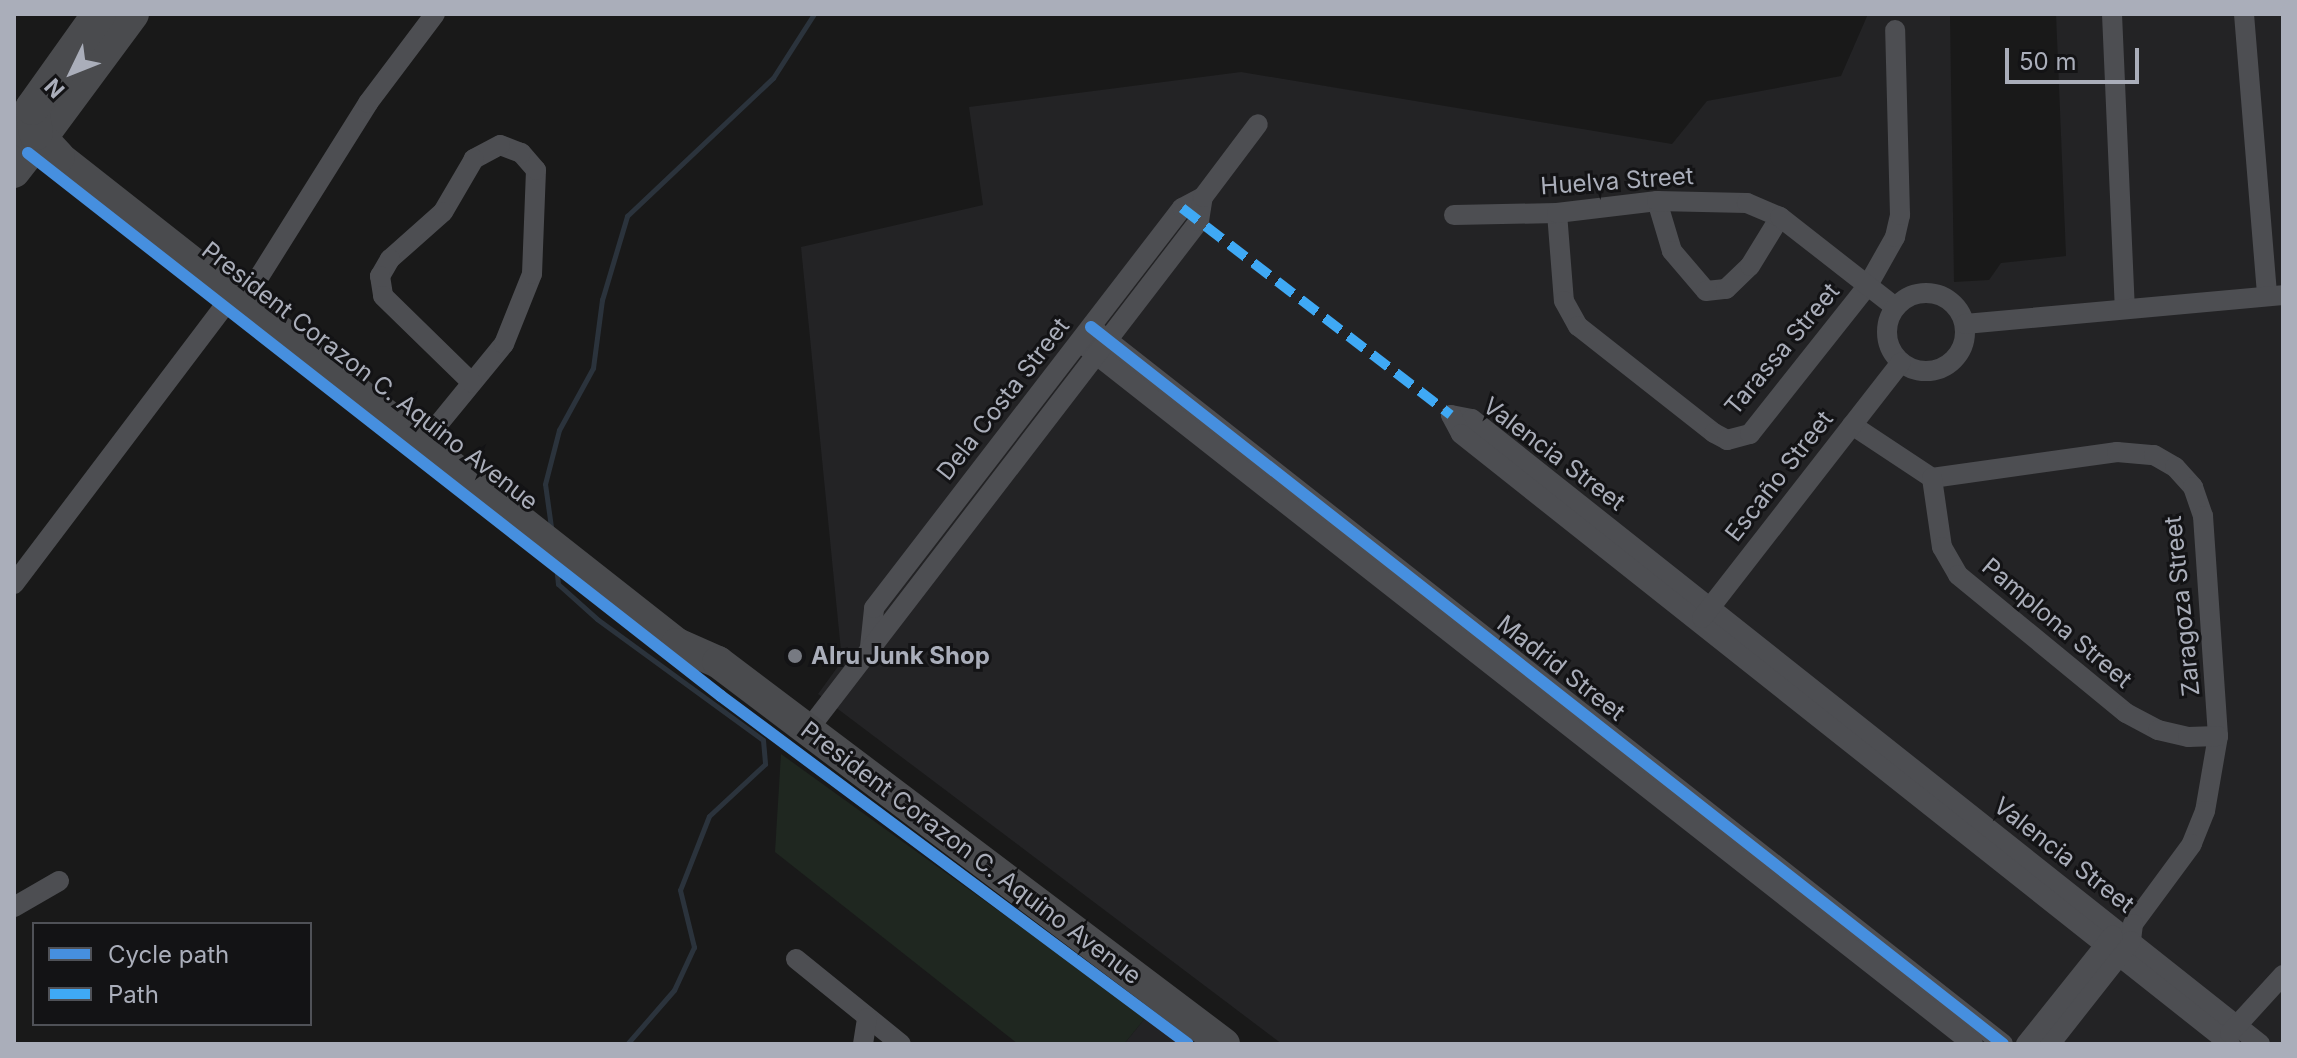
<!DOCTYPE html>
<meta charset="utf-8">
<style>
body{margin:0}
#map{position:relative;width:2297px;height:1058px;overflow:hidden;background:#191919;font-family:Inter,sans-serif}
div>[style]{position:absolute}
.built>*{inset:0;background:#232325}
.green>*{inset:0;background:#1f2720}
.stream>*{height:5px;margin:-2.5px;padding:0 2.5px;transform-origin:2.5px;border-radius:2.5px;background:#2b333c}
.minor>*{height:20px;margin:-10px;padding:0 10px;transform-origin:10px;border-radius:10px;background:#4d4e52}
.minor>.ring{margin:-10px;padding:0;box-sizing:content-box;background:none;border:20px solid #4d4e52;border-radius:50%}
.primary>*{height:32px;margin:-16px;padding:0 16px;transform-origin:16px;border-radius:16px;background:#4a4b4e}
.trunk>*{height:34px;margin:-17px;padding:0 17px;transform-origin:17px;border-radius:17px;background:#4a4b4e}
.quiet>*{height:10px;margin-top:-5px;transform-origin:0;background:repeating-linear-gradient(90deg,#3fa9f5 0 20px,transparent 0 30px)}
.cycleway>*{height:12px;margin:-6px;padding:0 6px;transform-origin:6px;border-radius:6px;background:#468fdf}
.dots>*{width:22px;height:22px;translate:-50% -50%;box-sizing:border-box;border:4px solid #131315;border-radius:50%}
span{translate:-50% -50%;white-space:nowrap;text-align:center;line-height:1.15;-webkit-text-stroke:6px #131315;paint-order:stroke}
.street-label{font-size:24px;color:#aaaeba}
.poi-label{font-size:24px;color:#aaaeba;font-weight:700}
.left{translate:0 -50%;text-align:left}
.frame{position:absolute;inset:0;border:16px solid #aaaeba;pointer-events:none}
.legend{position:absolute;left:32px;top:922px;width:280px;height:104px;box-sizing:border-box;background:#131315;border:2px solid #4f5157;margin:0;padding:10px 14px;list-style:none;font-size:24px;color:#aaaeba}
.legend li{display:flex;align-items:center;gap:16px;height:40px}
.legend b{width:40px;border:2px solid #4f5157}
.north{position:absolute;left:32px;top:32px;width:80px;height:80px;-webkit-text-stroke:6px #131315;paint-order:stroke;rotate:227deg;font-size:22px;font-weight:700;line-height:32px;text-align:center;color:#aaaeba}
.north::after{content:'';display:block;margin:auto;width:28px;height:36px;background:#aaaeba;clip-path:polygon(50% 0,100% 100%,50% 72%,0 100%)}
.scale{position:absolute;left:2005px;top:48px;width:134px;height:36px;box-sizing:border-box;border:4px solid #aaaeba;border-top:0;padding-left:10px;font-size:24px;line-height:28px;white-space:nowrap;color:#aaaeba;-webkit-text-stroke:6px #131315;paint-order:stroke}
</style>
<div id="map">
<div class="built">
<i style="clip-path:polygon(1868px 14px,1950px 14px,1954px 282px,1989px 280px,2001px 263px,2066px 256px,2056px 14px,2283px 14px,2283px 1044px,1282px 1044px,818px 694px,842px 661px,801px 247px,983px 205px,969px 107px,1241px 72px,1672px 144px,1707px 101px,1841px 76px)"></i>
<i style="clip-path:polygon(1146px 1017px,1181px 1044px,1124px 1044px)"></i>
</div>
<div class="green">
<i style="clip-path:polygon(781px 754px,1146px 1017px,1124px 1044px,1018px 1044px,775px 852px)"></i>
</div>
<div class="stream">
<i style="left:551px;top:527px;width:43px;rotate:-97.9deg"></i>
<i style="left:545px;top:484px;width:56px;rotate:-75.5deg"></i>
<i style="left:559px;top:430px;width:71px;rotate:-61.3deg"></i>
<i style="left:593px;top:368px;width:69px;rotate:-82.5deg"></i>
<i style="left:602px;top:300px;width:88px;rotate:-73.4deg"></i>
<i style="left:627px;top:216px;width:201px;rotate:-43.4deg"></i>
<i style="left:773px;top:78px;width:76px;rotate:-57.4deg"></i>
<i style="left:556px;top:565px;width:19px;rotate:84deg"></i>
<i style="left:558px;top:584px;width:52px;rotate:41.9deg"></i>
<i style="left:597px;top:619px;width:205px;rotate:36.1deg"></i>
<i style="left:763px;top:740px;width:24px;rotate:85deg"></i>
<i style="left:765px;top:764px;width:76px;rotate:137.1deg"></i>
<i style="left:709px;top:816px;width:79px;rotate:111.4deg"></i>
<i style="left:680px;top:890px;width:59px;rotate:76.2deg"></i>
<i style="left:694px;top:947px;width:47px;rotate:114.9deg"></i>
<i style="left:674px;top:990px;width:72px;rotate:131deg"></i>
</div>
<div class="minor">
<i style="left:2112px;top:14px;width:293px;rotate:87.5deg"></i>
<i style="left:2244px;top:14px;width:283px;rotate:85.3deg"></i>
<i style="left:1657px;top:201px;width:52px;rotate:73.3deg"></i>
<i style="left:1672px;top:251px;width:52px;rotate:49.6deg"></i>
<i style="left:1706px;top:291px;width:20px;rotate:-6deg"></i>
<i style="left:1726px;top:289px;width:33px;rotate:-44deg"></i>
<i style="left:1750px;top:266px;width:57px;rotate:-58.5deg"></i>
<i style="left:1557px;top:213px;width:88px;rotate:85.5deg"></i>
<i style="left:1564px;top:301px;width:29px;rotate:61deg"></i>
<i style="left:1578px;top:326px;width:173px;rotate:38.2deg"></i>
<i style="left:1714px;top:433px;width:15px;rotate:28deg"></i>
<i style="left:1727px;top:440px;width:24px;rotate:-15deg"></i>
<i style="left:1750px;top:434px;width:190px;rotate:-51.6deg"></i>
<i style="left:1868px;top:285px;width:55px;rotate:-60.6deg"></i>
<i style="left:1895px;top:237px;width:23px;rotate:-77deg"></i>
<i style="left:1900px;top:215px;width:185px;rotate:-91.5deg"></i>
<i style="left:1454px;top:215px;width:103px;rotate:-1.1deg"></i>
<i style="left:1557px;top:213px;width:101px;rotate:-6.8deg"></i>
<i style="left:1657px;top:201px;width:90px;rotate:1.3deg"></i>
<i style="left:1747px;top:203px;width:36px;rotate:23deg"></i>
<i style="left:1780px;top:217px;width:146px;rotate:38deg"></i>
<i style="left:254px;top:285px;width:215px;rotate:-57.9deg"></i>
<i style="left:368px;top:103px;width:111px;rotate:-53deg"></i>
<i class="ring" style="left:1887px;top:293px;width:58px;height:58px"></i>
<i style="left:1965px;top:324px;width:319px;rotate:-5.2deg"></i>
<i style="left:1091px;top:327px;width:1160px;rotate:38.17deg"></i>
<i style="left:1080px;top:342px;width:1136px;rotate:38.17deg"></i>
<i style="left:1451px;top:415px;width:21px;rotate:11deg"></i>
<i style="left:1472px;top:419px;width:1006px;rotate:38.42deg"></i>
<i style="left:1451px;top:415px;width:21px;rotate:62deg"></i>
<i style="left:1461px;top:434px;width:982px;rotate:38.42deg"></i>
<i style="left:1852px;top:425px;width:96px;rotate:33.5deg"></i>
<i style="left:1932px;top:478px;width:187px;rotate:-8deg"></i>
<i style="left:2117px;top:452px;width:37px;rotate:5deg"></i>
<i style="left:2154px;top:455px;width:24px;rotate:30deg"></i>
<i style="left:2175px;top:467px;width:27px;rotate:48deg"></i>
<i style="left:2193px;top:487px;width:31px;rotate:71deg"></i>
<i style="left:2203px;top:516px;width:221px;rotate:86.1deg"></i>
<i style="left:2218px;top:736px;width:76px;rotate:99.8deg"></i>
<i style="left:2205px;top:811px;width:35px;rotate:112deg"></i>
<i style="left:2192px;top:844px;width:99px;rotate:126.4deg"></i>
<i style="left:2133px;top:924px;width:17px;rotate:97deg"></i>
<i style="left:2131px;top:941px;width:131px;rotate:128.2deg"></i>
<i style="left:436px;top:427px;width:107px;rotate:-50.7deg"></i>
<i style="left:504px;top:344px;width:75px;rotate:-68.2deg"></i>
<i style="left:532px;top:274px;width:104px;rotate:-87.8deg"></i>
<i style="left:536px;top:170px;width:23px;rotate:-131deg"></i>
<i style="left:521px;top:153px;width:22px;rotate:-159deg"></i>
<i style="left:500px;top:145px;width:30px;rotate:152deg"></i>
<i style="left:474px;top:159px;width:61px;rotate:120.3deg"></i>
<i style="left:443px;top:212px;width:71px;rotate:138.4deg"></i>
<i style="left:390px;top:259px;width:20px;rotate:120deg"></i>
<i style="left:380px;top:276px;width:20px;rotate:81deg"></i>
<i style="left:383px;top:296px;width:124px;rotate:44.3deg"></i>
<i style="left:1932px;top:478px;width:70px;rotate:81.8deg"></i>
<i style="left:1942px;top:547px;width:32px;rotate:60deg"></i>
<i style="left:1958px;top:575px;width:217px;rotate:39.4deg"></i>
<i style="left:2126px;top:713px;width:36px;rotate:28deg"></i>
<i style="left:2158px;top:730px;width:31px;rotate:13deg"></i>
<i style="left:2188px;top:737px;width:30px;rotate:-2deg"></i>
<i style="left:14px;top:584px;width:363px;rotate:-52.9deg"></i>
<i style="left:1702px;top:618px;width:324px;rotate:-52.1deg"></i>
<i style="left:870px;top:647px;width:39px;rotate:-84deg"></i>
<i style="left:874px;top:608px;width:505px;rotate:-52.4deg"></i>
<i style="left:1182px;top:208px;width:24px;rotate:-28deg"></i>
<i style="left:808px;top:730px;width:642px;rotate:-52.47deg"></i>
<i style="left:1199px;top:221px;width:24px;rotate:-81deg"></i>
<i style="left:1203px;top:197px;width:91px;rotate:-53deg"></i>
<i style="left:14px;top:907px;width:52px;rotate:-30deg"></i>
<i style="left:796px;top:959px;width:135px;rotate:39deg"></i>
<i style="left:2230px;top:1033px;width:79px;rotate:-47.6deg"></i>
<i style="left:863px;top:1044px;width:26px;rotate:-81deg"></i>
<i style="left:2026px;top:1044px;width:139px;rotate:-51.4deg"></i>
</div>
<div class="primary">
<i style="left:14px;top:172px;width:39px;rotate:-52deg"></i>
<i style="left:38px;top:141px;width:813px;rotate:38.21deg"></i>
<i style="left:677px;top:644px;width:45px;rotate:23.7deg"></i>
<i style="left:718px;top:662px;width:634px;rotate:37.05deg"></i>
</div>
<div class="trunk">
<i style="left:14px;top:122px;width:31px;rotate:38deg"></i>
<i style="left:38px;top:141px;width:158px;rotate:-53.5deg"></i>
<i style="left:58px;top:157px;width:33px;rotate:-133deg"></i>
<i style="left:36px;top:133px;width:25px;rotate:-99deg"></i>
<i style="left:32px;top:108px;width:115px;rotate:-54.5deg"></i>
</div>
<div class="quiet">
<i style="left:1182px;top:208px;width:339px;rotate:37.6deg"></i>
</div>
<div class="cycleway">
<i style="left:28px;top:153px;width:880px;rotate:38.08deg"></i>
<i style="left:721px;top:696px;width:582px;rotate:36.69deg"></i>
<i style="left:1091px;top:327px;width:1160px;rotate:38.17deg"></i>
</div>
<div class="dots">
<i style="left:795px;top:656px;background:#777a82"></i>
</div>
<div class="street-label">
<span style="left:1617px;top:181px;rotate:-4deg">Huelva Street</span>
<span style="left:1782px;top:349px;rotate:-50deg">Tarassa Street</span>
<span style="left:370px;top:376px;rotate:38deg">President Corazon C. Aquino Avenue</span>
<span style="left:1003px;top:399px;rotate:-52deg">Dela Costa Street</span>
<span style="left:1554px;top:454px;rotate:37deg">Valencia Street</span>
<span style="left:1779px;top:476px;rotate:-52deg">Escaño Street</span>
<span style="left:2182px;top:606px;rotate:-96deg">Zaragoza Street</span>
<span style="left:2057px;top:623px;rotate:40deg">Pamplona Street</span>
<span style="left:1561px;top:668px;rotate:38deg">Madrid Street</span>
<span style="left:971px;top:853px;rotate:37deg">President Corazon C. Aquino Avenue</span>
<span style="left:2064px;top:855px;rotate:38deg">Valencia Street</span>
</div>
<div class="poi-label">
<span class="left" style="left:811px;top:656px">Alru Junk Shop</span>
</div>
<div class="frame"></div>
<ul class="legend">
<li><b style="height:10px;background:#468fdf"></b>Cycle path</li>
<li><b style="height:10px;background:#3fa9f5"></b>Path</li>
</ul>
<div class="north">N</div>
<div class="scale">50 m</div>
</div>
